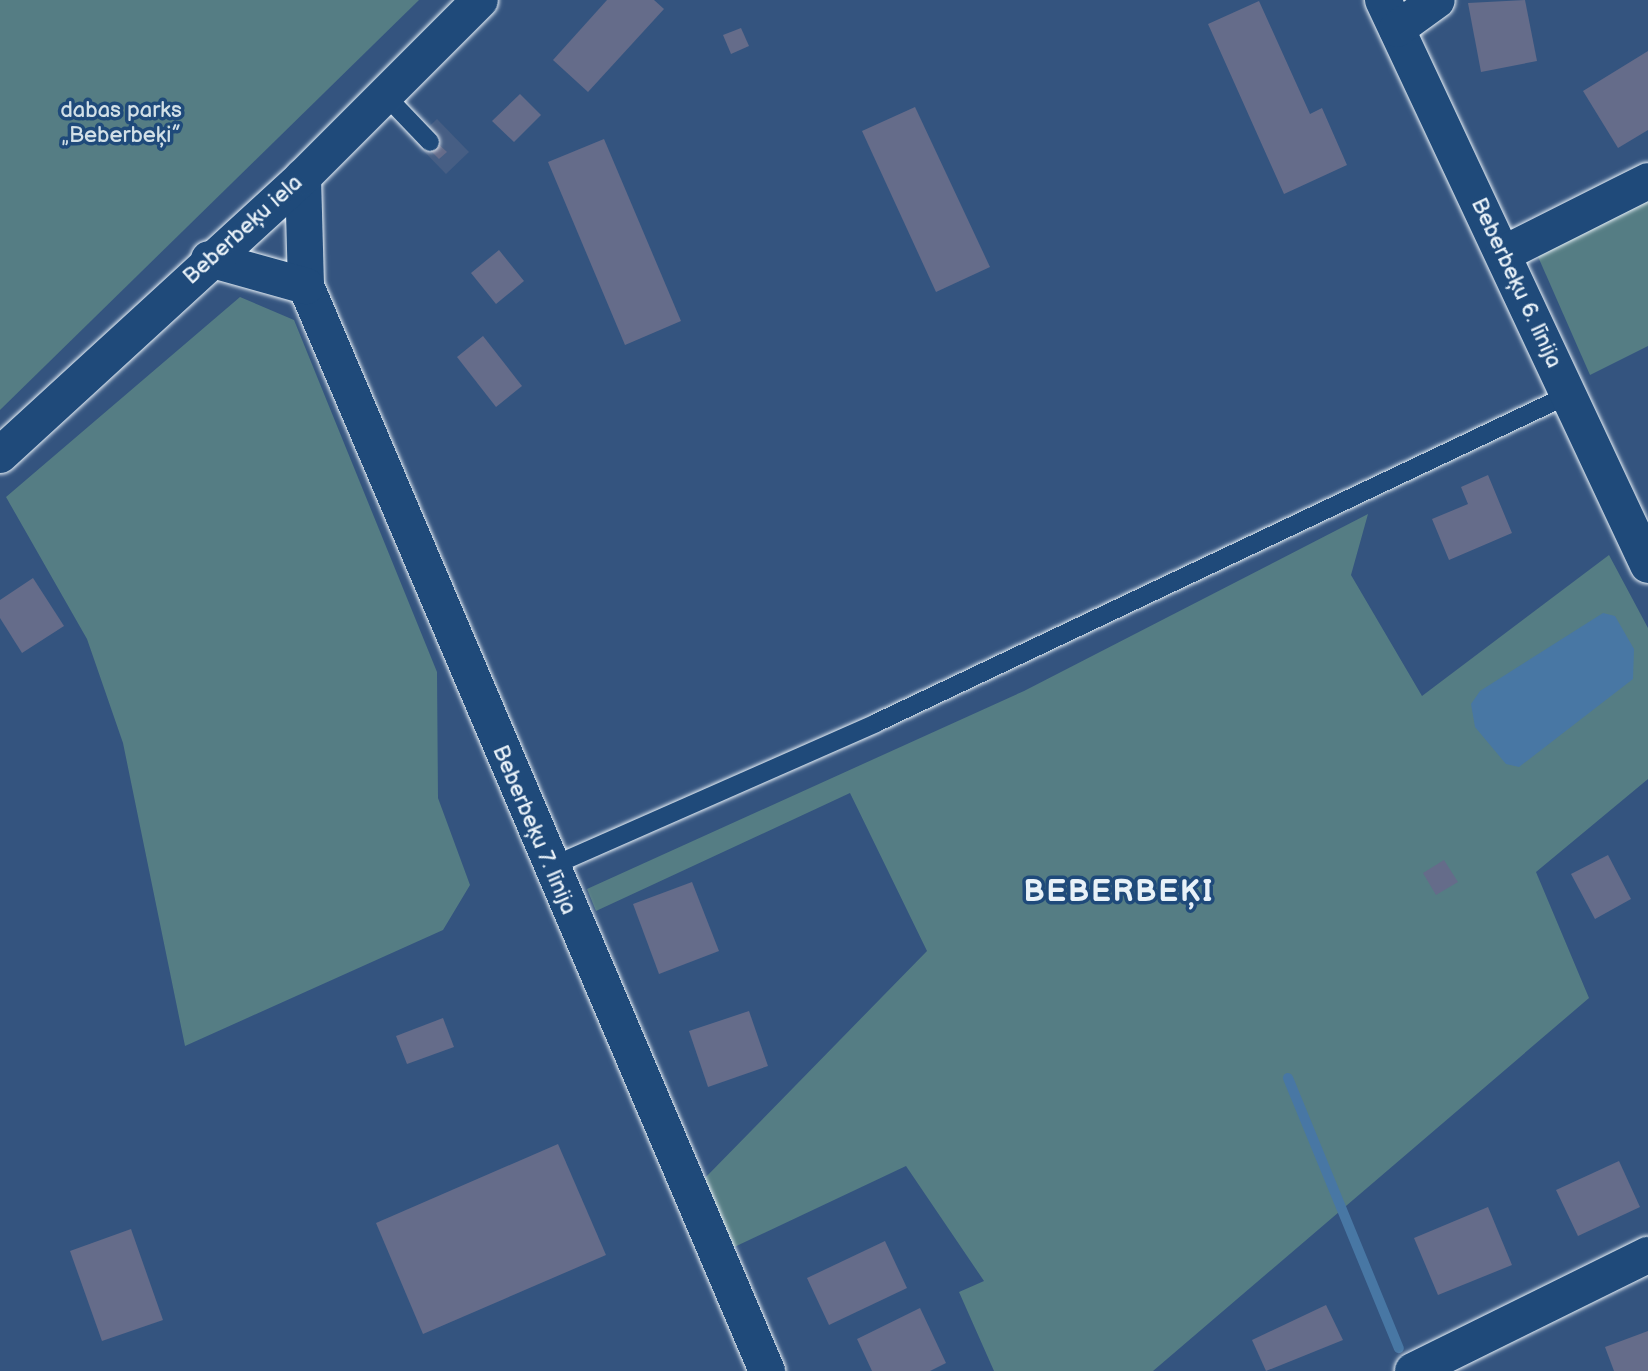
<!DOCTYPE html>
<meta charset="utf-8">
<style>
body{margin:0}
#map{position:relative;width:1648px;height:1371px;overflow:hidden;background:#34547f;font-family:"Balsamiq Sans",sans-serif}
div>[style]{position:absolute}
.built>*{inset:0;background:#465e84}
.green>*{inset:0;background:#557d84}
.water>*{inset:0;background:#4877a4}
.stream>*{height:10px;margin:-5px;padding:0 5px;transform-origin:5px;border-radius:5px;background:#4877a4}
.building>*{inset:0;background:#656c8a}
.roads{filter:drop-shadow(0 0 2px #e8f1f8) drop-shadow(0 0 2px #e8f1f8)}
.service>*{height:18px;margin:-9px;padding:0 9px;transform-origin:9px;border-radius:9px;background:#1f4a7a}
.minor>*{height:36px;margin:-18px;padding:0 18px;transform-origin:18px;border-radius:18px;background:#1f4a7a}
span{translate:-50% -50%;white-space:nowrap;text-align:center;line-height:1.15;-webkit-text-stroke:7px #1f4a7a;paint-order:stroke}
.park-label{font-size:22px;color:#d2e0e7}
.street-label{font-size:22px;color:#e8f1f8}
.district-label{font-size:30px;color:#e8f1f8;font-weight:700;letter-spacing:2px}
</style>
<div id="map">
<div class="built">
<i style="clip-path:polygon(437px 119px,469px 152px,446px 174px,414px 141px)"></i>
</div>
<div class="green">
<i style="clip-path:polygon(0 0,419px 0,0 410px)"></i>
<i style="clip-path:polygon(1648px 193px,1648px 346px,1590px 375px,1536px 252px)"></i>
<i style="clip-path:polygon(240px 297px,294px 320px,437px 672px,438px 798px,470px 885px,443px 930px,185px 1046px,123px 743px,87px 639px,6px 497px)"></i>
<i style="clip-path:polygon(1368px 514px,1351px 575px,1422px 696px,1609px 555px,1648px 628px,1648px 779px,1536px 872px,1589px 998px,1153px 1371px,994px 1371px,959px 1292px,984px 1281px,906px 1166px,730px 1249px,703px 1180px,927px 951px,850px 793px,596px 911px,587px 889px,1024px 691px)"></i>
</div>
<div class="water">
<i style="clip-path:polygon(1603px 613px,1615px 616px,1634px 649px,1633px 679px,1519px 767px,1506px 764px,1475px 727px,1471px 704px,1480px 691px)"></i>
</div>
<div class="stream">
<i style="left:1288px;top:1078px;width:292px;rotate:67.7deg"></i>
</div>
<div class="building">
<i style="clip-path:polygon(607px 0,654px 0,664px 9px,588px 92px,553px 60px)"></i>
<i style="clip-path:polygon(1525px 0,1537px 61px,1481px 72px,1468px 3px)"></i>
<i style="clip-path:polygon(1259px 1px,1310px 114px,1322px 108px,1347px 165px,1284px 194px,1208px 24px)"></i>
<i style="clip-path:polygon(741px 28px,749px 46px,731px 54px,723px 35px)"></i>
<i style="clip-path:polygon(1648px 51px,1648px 130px,1618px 148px,1583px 91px)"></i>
<i style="clip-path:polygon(520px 94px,541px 115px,514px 142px,492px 121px)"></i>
<i style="clip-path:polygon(915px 107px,990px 267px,936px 292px,862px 131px)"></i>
<i style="clip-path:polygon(604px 139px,681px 321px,625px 345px,548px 162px)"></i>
<i style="clip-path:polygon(435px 141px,447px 152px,439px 159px,428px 148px)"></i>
<i style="clip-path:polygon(499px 250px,524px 281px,496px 304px,471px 273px)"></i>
<i style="clip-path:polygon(483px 336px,522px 386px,496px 407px,457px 357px)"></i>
<i style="clip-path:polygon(1488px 475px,1512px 533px,1449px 560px,1432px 519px,1468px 504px,1461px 487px)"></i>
<i style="clip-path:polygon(33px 578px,64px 626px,22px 653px,0 618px,0 600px)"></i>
<i style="clip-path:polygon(1608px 855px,1631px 899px,1595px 919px,1571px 874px)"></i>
<i style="clip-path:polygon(1444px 860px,1458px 882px,1436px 895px,1423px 873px)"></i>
<i style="clip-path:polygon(692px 882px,719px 951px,659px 974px,633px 904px)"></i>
<i style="clip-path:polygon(749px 1011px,768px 1066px,708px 1087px,689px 1031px)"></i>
<i style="clip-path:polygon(443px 1018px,454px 1047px,407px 1064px,396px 1036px)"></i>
<i style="clip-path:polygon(558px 1144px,606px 1255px,423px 1334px,376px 1223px)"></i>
<i style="clip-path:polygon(1619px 1161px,1640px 1207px,1578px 1236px,1556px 1190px)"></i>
<i style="clip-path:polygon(1488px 1207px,1512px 1265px,1438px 1295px,1414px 1238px)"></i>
<i style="clip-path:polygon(131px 1229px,163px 1320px,102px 1341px,70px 1251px)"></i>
<i style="clip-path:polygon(885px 1241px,907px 1288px,829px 1325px,807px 1278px)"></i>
<i style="clip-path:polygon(1326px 1305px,1343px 1340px,1266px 1371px,1252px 1340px)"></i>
<i style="clip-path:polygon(920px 1308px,946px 1363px,930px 1371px,872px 1371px,857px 1339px)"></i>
<i style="clip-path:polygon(1648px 1331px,1648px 1371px,1614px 1371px,1605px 1347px)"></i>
</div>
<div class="roads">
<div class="service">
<i style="left:385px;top:95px;width:65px;rotate:46.2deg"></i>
<i style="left:550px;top:867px;width:356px;rotate:-23.8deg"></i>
<i style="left:876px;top:723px;width:766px;rotate:-25.36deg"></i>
</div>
<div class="minor">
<i style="left:1383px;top:0;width:624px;rotate:64.87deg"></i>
<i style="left:1397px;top:29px;width:49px;rotate:-35.9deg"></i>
<i style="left:303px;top:177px;width:109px;rotate:88.4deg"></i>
<i style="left:306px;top:286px;width:1179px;rotate:66.98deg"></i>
<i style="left:1503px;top:254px;width:162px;rotate:-26.7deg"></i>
<i style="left:209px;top:259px;width:101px;rotate:15.6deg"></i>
<i style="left:0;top:455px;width:411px;rotate:-42.5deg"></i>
<i style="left:303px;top:177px;width:250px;rotate:-45deg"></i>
<i style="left:1413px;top:1371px;width:262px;rotate:-26.3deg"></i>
</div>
</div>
<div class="park-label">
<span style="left:121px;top:123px">dabas parks<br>„Beberbeķi”</span>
</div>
<div class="street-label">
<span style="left:243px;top:230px;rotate:-42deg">Beberbeķu iela</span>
<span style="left:1516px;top:283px;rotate:65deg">Beberbeķu 6. līnija</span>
<span style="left:534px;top:830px;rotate:67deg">Beberbeķu 7. līnija</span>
</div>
<div class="district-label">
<span style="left:1119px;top:892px">BEBERBEĶI</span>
</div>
</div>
